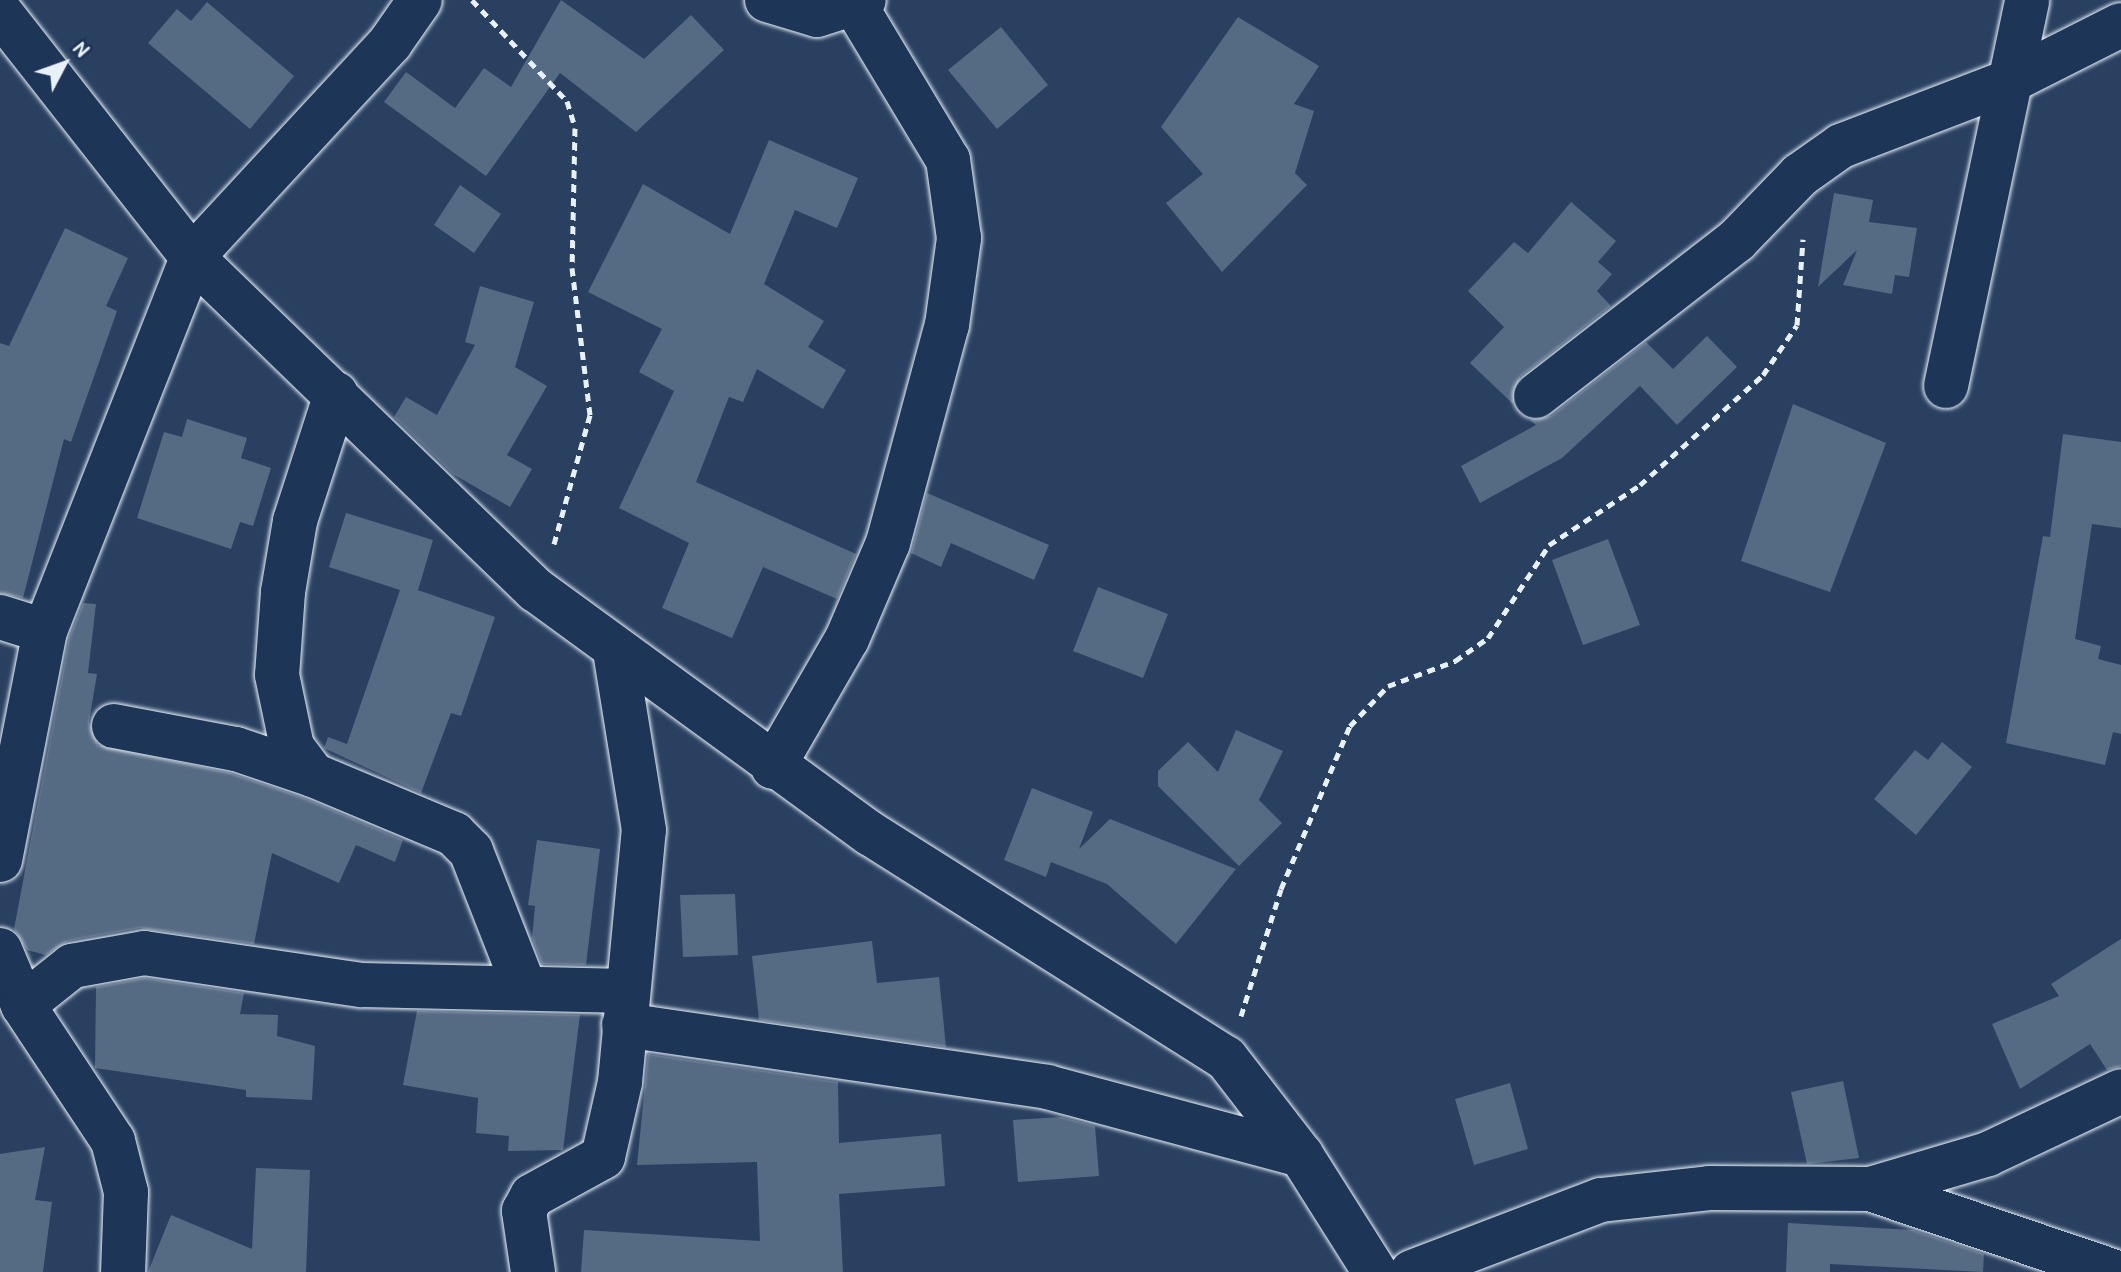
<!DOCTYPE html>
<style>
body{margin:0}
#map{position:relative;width:2121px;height:1272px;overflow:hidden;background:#294061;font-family:"Patrick Hand",sans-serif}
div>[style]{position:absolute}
.building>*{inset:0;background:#556a83}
.path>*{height:5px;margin-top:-2.5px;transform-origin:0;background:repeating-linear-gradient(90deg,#e8f1f8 0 8px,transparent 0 14px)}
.roads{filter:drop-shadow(0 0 2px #e8f1f8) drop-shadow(0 0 2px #e8f1f8)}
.street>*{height:44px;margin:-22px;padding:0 22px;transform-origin:22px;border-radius:22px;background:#1d3557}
span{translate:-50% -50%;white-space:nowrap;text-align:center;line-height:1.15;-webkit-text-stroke:6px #1d3557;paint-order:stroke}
.north{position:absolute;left:24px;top:24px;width:80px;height:80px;-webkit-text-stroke:6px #1d3557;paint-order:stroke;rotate:49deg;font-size:22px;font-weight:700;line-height:32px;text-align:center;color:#e8f1f8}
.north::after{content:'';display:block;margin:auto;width:28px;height:36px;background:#e8f1f8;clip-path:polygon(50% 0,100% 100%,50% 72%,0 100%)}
</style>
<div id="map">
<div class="building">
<i style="clip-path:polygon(561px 0,644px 59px,691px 15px,724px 50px,636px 132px,560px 73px,486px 176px,384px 102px,406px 72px,455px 108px,484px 68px,511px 87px)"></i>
<i style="clip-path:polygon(207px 2px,294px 76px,250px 129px,148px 43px,177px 9px,191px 21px)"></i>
<i style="clip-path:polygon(1238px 17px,1319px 66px,1294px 104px,1314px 111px,1295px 173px,1307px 185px,1222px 272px,1166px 203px,1203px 174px,1161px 127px)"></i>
<i style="clip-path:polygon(1001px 27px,1048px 85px,997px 129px,948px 70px)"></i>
<i style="clip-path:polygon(769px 140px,858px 178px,837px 228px,795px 210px,764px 284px,824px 321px,808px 347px,846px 370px,823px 409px,757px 369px,743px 402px,729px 397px,696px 482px,856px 554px,837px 599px,763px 567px,732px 638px,662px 608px,689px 543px,619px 508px,674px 391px,639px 372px,662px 329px,588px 292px,643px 184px,730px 234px)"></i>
<i style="clip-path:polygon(460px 185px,501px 214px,474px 253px,434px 225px)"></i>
<i style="clip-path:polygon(1834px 193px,1873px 200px,1869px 222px,1917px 228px,1909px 277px,1895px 275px,1892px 294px,1843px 285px,1857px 250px,1818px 287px)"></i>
<i style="clip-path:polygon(1571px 202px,1616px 241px,1598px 262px,1612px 274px,1597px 291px,1611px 306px,1520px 377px,1513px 404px,1470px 363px,1504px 327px,1468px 291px,1514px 242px,1528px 253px)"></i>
<i style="clip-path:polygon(65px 228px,128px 258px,106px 306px,117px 311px,71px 442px,64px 439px,23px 598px,0 593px,0 343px,9px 346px)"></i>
<i style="clip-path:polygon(480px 286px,534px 302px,515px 367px,547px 386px,507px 455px,532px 469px,510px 507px,453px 474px,394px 417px,406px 397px,437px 415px,475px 345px,465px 342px)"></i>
<i style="clip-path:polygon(1707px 336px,1737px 367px,1677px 425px,1640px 386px,1562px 458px,1480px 503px,1461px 466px,1536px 425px,1530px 420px,1551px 416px,1646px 342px,1673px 369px)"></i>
<i style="clip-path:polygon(1793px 404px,1886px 443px,1830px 592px,1741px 561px)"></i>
<i style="clip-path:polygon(187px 419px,247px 438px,241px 458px,271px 468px,253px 526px,240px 522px,231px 549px,137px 518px,164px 432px,182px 437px)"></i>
<i style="clip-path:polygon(2063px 434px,2121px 442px,2121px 528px,2092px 524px,2075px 639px,2101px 646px,2098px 659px,2121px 665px,2121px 734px,2113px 732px,2105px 765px,2006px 743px,2043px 536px,2050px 537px)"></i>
<i style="clip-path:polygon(927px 493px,1049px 545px,1034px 580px,951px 543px,941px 567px,911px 553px)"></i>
<i style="clip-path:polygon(346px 513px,433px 540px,418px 590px,495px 617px,461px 716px,451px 713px,421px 793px,324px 748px,328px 737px,347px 744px,400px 590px,329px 567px)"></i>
<i style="clip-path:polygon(1608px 539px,1640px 625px,1583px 645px,1552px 560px)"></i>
<i style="clip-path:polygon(1098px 587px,1168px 614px,1143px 678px,1073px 651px)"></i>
<i style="clip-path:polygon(83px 603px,96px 604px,88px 673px,97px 674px,89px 722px,98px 745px,230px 773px,304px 798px,403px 840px,395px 862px,356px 845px,339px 883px,272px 853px,254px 944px,140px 928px,68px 941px,46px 955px,27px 950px,14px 929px,69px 638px)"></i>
<i style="clip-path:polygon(1236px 730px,1283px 751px,1259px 800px,1282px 823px,1239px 866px,1158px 786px,1158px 771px,1188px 742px,1218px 772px)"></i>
<i style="clip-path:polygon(1942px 742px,1972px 767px,1916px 835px,1874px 799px,1915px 750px,1928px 760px)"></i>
<i style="clip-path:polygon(1032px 788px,1093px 812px,1079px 849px,1110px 819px,1236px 869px,1176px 944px,1107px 884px,1051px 862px,1046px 877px,1004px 860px)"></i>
<i style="clip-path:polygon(537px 840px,600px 849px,586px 965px,542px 964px,532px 938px,535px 906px,528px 905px)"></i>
<i style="clip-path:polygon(735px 894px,738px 955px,683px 957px,680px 895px)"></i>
<i style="clip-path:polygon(2121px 939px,2121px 1066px,2107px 1070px,2090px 1044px,2020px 1089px,1992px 1024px,2059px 996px,2051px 984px)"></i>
<i style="clip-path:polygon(872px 941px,877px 983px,939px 977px,946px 1047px,759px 1020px,752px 956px)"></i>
<i style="clip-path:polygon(144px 978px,244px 993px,240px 1014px,278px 1015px,277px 1036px,315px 1046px,312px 1100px,246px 1097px,246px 1090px,95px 1068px,96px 987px)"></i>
<i style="clip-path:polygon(417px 1011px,580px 1015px,563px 1150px,508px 1151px,509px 1136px,476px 1133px,478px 1098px,403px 1085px)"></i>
<i style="clip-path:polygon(648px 1054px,838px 1082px,839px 1143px,941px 1134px,945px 1186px,839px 1194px,843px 1272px,581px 1272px,584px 1230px,760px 1241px,757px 1162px,637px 1165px)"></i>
<i style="clip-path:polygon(1843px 1081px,1859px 1158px,1807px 1164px,1791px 1092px)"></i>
<i style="clip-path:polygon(1510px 1083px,1528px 1149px,1474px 1165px,1455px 1099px)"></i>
<i style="clip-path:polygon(1061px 1117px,1095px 1126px,1099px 1176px,1018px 1182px,1013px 1120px)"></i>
<i style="clip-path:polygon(45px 1147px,35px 1200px,52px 1202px,43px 1272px,0 1272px,0 1154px)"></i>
<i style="clip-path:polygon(256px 1168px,310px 1170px,306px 1272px,148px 1272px,171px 1215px,252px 1249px)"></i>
<i style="clip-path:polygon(1788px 1223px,1913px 1230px,1984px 1254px,1983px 1272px,1830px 1264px,1830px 1272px,1786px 1272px)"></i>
</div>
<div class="path">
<i style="left:472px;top:0;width:139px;rotate:46.8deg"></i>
<i style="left:567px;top:101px;width:28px;rotate:73deg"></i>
<i style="left:575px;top:128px;width:140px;rotate:91.2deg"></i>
<i style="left:572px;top:268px;width:148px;rotate:83deg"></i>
<i style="left:590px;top:415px;width:134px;rotate:105.6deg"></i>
<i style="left:1241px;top:1016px;width:133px;rotate:-72.5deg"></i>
<i style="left:1281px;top:889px;width:177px;rotate:-67.1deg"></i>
<i style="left:1350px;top:726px;width:55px;rotate:-46.5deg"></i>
<i style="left:1388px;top:686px;width:72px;rotate:-20.5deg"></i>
<i style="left:1455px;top:661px;width:40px;rotate:-34.9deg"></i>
<i style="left:1488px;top:638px;width:111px;rotate:-56.7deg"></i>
<i style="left:1549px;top:545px;width:109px;rotate:-33.4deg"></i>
<i style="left:1640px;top:485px;width:165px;rotate:-41.8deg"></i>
<i style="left:1763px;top:375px;width:60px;rotate:-55.8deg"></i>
<i style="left:1797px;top:325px;width:86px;rotate:-86deg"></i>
</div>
<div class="roads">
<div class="street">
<i style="left:767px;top:0;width:52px;rotate:16.7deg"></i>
<i style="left:817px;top:15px;width:49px;rotate:-17.7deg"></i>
<i style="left:0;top:12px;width:311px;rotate:51.9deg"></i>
<i style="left:192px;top:257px;width:479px;rotate:44.1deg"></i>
<i style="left:536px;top:590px;width:414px;rotate:36.1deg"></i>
<i style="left:871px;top:834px;width:420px;rotate:32.3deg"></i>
<i style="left:1226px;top:1058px;width:123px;rotate:52.3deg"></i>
<i style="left:1301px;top:1155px;width:138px;rotate:57.7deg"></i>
<i style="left:1946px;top:386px;width:394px;rotate:-78.1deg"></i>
<i style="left:336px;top:394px;width:133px;rotate:107.9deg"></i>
<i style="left:295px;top:521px;width:72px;rotate:99.6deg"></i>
<i style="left:283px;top:592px;width:83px;rotate:94.1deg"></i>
<i style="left:277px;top:675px;width:74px;rotate:78.2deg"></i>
<i style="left:292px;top:747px;width:35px;rotate:53deg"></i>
<i style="left:313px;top:775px;width:153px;rotate:22.7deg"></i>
<i style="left:454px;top:834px;width:24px;rotate:45deg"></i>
<i style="left:471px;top:851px;width:145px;rotate:68.6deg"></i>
<i style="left:1536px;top:396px;width:254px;rotate:-37.8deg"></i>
<i style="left:1737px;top:240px;width:91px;rotate:-45.9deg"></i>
<i style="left:1800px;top:175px;width:50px;rotate:-35.3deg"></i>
<i style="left:1841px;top:146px;width:181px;rotate:-21deg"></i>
<i style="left:2010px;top:81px;width:124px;rotate:-26.8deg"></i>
<i style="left:0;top:617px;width:47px;rotate:17.3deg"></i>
<i style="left:114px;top:726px;width:124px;rotate:10.7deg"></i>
<i style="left:236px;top:749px;width:81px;rotate:18.7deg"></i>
<i style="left:773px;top:767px;width:148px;rotate:-60deg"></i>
<i style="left:847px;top:639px;width:104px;rotate:-66.9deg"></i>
<i style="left:888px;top:543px;width:226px;rotate:-74.9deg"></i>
<i style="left:947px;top:325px;width:88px;rotate:-82.1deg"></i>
<i style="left:959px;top:238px;width:79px;rotate:-98deg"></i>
<i style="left:948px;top:160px;width:179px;rotate:-121deg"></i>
<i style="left:0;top:860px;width:233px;rotate:-78.9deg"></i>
<i style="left:45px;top:631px;width:402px;rotate:-68.5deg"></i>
<i style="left:192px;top:257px;width:292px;rotate:-47.2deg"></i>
<i style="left:390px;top:43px;width:52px;rotate:-55.1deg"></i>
<i style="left:0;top:950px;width:60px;rotate:67.3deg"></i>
<i style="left:23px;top:1005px;width:163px;rotate:56.5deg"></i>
<i style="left:113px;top:1141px;width:53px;rotate:75.7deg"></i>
<i style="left:126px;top:1192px;width:80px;rotate:92.1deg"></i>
<i style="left:23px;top:1005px;width:63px;rotate:-38.5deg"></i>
<i style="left:72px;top:966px;width:73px;rotate:-10.2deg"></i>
<i style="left:144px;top:953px;width:220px;rotate:8.4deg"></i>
<i style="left:362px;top:985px;width:266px;rotate:1.3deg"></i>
<i style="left:624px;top:1025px;width:428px;rotate:8.3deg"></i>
<i style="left:1047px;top:1087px;width:263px;rotate:15deg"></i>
<i style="left:1870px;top:1189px;width:259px;rotate:18.7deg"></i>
<i style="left:533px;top:1272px;width:62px;rotate:-98.4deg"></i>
<i style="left:524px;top:1211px;width:17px;rotate:-62deg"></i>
<i style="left:532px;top:1196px;width:81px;rotate:-28.8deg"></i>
<i style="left:603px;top:1157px;width:77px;rotate:-77.2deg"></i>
<i style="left:620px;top:1082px;width:253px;rotate:-84.6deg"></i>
<i style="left:644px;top:830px;width:182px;rotate:-99.2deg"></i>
<i style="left:1412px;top:1272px;width:202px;rotate:-20.9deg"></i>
<i style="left:1601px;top:1200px;width:109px;rotate:-6.3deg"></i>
<i style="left:1709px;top:1188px;width:161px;rotate:0.4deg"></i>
<i style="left:1870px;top:1189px;width:123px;rotate:-16.5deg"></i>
<i style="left:1988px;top:1154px;width:147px;rotate:-25.3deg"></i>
</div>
</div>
<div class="north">N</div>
</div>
